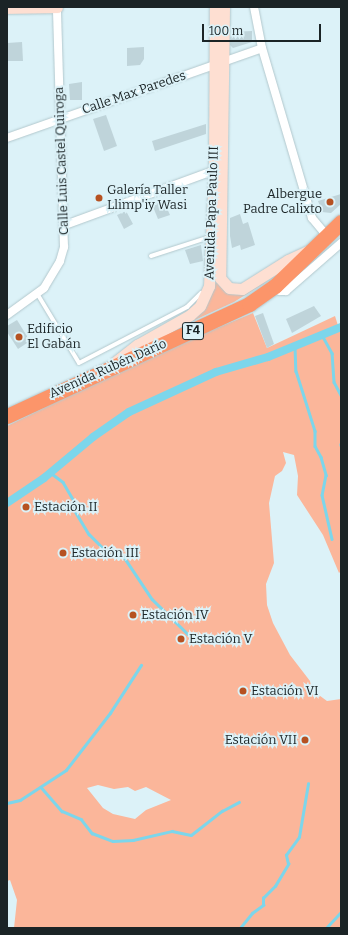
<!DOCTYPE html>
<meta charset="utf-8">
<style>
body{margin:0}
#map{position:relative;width:348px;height:935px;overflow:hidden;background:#dcf2f8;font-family:Bitter,serif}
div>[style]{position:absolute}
.green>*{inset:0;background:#fbb69a}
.stream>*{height:2.5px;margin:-1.25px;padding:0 1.25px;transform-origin:1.25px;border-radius:1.25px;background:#7cd6eb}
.canal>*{height:8px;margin:-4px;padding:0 4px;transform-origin:4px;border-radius:4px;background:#7cd6eb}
.building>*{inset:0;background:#bfd4da}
.roads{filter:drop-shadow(0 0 1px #b2c8cd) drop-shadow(0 0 1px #b2c8cd)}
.lane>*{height:4px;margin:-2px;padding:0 2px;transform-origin:2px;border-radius:2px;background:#fff}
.street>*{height:8px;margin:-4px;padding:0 4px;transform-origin:4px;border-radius:4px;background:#fff}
.secondary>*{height:11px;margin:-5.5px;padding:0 5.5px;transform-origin:5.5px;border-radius:5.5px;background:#fedfd2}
.highway>*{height:15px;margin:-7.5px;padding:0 7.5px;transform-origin:7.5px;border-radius:7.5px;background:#fc956a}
.dots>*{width:11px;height:11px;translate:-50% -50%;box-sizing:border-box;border:2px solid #dcf2f8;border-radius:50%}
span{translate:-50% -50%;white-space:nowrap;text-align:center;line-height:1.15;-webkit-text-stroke:3.5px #dcf2f8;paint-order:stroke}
.shield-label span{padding:1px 3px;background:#dcf2f8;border:1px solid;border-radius:3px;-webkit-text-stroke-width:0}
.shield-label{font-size:12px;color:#1b2426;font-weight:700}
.street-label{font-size:13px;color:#1b2426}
.poi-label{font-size:13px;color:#1b2426}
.left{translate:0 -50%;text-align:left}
.right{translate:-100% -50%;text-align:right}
.frame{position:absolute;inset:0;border:8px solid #1b2426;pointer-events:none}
.scale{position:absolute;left:202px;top:24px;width:119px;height:18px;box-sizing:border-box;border:2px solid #1b2426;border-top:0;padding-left:5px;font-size:12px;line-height:14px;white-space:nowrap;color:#1b2426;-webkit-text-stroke:3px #dcf2f8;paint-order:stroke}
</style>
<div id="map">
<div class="green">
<i style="clip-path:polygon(286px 265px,263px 284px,234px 302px,147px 342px,191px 317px,217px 271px,228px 291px)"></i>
<i style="clip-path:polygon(evenodd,253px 313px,267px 348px,335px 316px,341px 335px,341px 571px,339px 573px,323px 535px,297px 495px,298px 476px,294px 455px,283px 452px,286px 463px,282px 471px,275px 476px,269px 503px,274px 563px,266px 584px,267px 605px,273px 623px,290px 655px,310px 681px,312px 690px,327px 701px,341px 699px,341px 928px,14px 928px,17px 900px,10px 880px,7px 881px,7px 426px,154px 354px,253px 313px,98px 785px,114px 789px,128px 787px,135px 791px,146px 787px,171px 800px,146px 810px,135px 819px,113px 814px,103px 808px,87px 788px,98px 785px)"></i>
</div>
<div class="stream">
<i style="left:322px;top:335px;width:21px;rotate:61deg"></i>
<i style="left:332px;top:353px;width:29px;rotate:86deg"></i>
<i style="left:334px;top:382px;width:15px;rotate:62deg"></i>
<i style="left:295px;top:347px;width:24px;rotate:88deg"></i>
<i style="left:296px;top:371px;width:63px;rotate:72.4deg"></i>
<i style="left:315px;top:431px;width:15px;rotate:90deg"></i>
<i style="left:315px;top:446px;width:13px;rotate:61deg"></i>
<i style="left:321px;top:457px;width:19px;rotate:74deg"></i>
<i style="left:326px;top:475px;width:20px;rotate:101deg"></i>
<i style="left:322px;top:495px;width:45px;rotate:77.2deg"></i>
<i style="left:341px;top:444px;width:1px;rotate:90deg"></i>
<i style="left:51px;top:473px;width:15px;rotate:37deg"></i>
<i style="left:63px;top:482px;width:24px;rotate:60deg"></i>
<i style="left:75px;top:503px;width:8px;rotate:90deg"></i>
<i style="left:75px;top:511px;width:27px;rotate:59deg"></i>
<i style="left:89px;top:534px;width:31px;rotate:45deg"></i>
<i style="left:111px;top:556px;width:13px;rotate:4deg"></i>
<i style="left:124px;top:557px;width:50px;rotate:56.3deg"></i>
<i style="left:152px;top:599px;width:59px;rotate:44.3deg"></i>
<i style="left:41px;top:787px;width:32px;rotate:49deg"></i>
<i style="left:62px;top:811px;width:21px;rotate:23deg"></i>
<i style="left:81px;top:819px;width:18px;rotate:52deg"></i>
<i style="left:92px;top:833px;width:22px;rotate:21deg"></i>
<i style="left:113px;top:841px;width:20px;rotate:-3deg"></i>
<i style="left:133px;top:840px;width:40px;rotate:-13deg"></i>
<i style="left:172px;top:831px;width:19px;rotate:12deg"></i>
<i style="left:191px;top:835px;width:39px;rotate:-38deg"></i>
<i style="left:222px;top:811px;width:19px;rotate:-28deg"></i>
<i style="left:7px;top:803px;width:13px;rotate:-13deg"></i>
<i style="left:20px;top:800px;width:55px;rotate:-33.1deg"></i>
<i style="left:66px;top:770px;width:72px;rotate:-52.3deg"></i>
<i style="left:110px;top:713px;width:57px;rotate:-57.1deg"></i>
<i style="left:240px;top:928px;width:19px;rotate:-51deg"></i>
<i style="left:252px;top:913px;width:14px;rotate:-36deg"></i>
<i style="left:263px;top:905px;width:7px;rotate:-90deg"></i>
<i style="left:263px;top:898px;width:17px;rotate:-45deg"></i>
<i style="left:275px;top:886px;width:26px;rotate:-59deg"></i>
<i style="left:288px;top:864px;width:9px;rotate:-103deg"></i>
<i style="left:286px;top:855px;width:22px;rotate:-54deg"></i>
<i style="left:299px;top:837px;width:54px;rotate:-80.4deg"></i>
<i style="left:326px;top:928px;width:22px;rotate:-47deg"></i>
</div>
<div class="canal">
<i style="left:7px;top:503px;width:45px;rotate:-34deg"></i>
<i style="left:44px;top:478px;width:64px;rotate:-39.9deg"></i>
<i style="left:93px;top:437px;width:44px;rotate:-34.8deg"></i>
<i style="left:129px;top:412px;width:96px;rotate:-24.7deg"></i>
<i style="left:216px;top:372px;width:54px;rotate:-16.1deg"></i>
<i style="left:268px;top:357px;width:79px;rotate:-22.3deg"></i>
</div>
<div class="building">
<i style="clip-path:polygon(252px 31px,252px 42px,233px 48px,230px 45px,231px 32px)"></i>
<i style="clip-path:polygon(22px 42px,23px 61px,7px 61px,7px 43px)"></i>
<i style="clip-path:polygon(144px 47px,144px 59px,140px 65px,127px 66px,127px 48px)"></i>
<i style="clip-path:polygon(82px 82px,82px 100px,70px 100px,69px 84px)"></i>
<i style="clip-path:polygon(106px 115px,117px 146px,104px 151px,93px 119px)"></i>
<i style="clip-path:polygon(206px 124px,206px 134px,155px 151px,152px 141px)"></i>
<i style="clip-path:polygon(341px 194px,341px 204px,331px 213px,322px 212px,318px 201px)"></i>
<i style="clip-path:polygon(157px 200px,165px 204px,170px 215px,158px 219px,151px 202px)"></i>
<i style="clip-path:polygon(126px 211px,133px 224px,124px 229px,117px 215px)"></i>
<i style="clip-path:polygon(240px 214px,243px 224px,248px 222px,255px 245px,241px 250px,240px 245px,232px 248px,230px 236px,230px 218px)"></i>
<i style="clip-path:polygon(201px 245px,203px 261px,190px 264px,185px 250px)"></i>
<i style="clip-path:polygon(314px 306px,321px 316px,292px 333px,286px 319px)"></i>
<i style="clip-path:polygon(263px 313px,274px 344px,267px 348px,255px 316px)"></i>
<i style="clip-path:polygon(17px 320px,30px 341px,18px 349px,7px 332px,7px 326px)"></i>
</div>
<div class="roads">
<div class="lane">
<i style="left:151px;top:256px;width:62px;rotate:-17.9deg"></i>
<i style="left:38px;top:295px;width:79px;rotate:58.9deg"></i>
<i style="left:79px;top:363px;width:122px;rotate:-27.4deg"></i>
<i style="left:187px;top:307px;width:20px;rotate:-45deg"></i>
</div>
<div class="street">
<i style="left:254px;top:7px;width:42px;rotate:79deg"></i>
<i style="left:262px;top:48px;width:177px;rotate:73.6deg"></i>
<i style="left:312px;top:218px;width:23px;rotate:50deg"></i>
<i style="left:7px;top:138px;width:270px;rotate:-19.4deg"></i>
<i style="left:65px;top:225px;width:163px;rotate:-20.1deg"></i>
<i style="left:275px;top:286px;width:7px;rotate:45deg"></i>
<i style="left:280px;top:291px;width:6px"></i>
<i style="left:286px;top:291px;width:73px;rotate:-41.1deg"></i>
<i style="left:7px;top:315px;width:46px;rotate:-36.1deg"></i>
<i style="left:44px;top:288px;width:31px;rotate:-59deg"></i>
<i style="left:60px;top:261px;width:15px;rotate:-74deg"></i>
<i style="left:64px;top:247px;width:240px;rotate:-91.7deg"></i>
</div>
<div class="secondary">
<i style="left:224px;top:7px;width:271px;rotate:90.8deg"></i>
<i style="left:220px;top:278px;width:13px;rotate:48deg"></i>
<i style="left:229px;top:288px;width:13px;rotate:4deg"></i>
<i style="left:242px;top:289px;width:54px;rotate:-32.2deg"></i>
<i style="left:288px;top:260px;width:21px;rotate:-25deg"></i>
<i style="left:7px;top:8px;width:50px;rotate:-1.1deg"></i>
<i style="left:115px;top:362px;width:28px;rotate:-38deg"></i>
<i style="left:137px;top:345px;width:61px;rotate:-29.5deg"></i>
<i style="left:190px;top:315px;width:13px;rotate:-42deg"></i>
<i style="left:200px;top:306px;width:22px;rotate:-66deg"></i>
<i style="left:209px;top:286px;width:115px;rotate:-87.5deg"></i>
<i style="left:214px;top:171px;width:164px;rotate:-89.7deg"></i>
</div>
<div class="highway">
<i style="left:7px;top:416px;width:267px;rotate:-24.8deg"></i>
<i style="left:249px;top:304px;width:32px;rotate:-35deg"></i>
<i style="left:275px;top:286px;width:92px;rotate:-44.1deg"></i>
</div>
</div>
<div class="dots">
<i style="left:99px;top:198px;background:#b65121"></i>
<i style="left:330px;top:202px;background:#b65121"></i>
<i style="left:19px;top:337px;background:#b65121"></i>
<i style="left:26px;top:507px;background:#b65121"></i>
<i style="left:63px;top:553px;background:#b65121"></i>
<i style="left:133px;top:615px;background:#b65121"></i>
<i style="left:181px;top:639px;background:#b65121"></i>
<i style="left:243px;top:691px;background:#b65121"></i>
<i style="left:305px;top:740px;background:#b65121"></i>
</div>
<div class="shield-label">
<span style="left:193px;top:331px">F4</span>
</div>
<div class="street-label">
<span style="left:134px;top:93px;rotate:-19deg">Calle Max Paredes</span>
<span style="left:62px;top:161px;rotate:-92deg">Calle Luis Castel Quiroga</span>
<span style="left:212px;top:213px;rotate:-88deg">Avenida Papa Paulo III</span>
<span style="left:108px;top:369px;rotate:-24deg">Avenida Rubén Darío</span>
</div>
<div class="poi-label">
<span class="left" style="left:107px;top:198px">Galería Taller<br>Llimp'iy Wasi</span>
<span class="right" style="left:322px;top:202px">Albergue<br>Padre Calixto</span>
<span class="left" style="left:27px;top:337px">Edificio<br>El Gabán</span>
<span class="left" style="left:34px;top:507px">Estación II</span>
<span class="left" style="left:71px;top:553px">Estación III</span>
<span class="left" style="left:141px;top:615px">Estación IV</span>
<span class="left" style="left:189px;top:639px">Estación V</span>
<span class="left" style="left:251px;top:691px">Estación VI</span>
<span class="right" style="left:297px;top:740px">Estación VII</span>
</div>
<div class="frame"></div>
<div class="scale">100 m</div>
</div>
